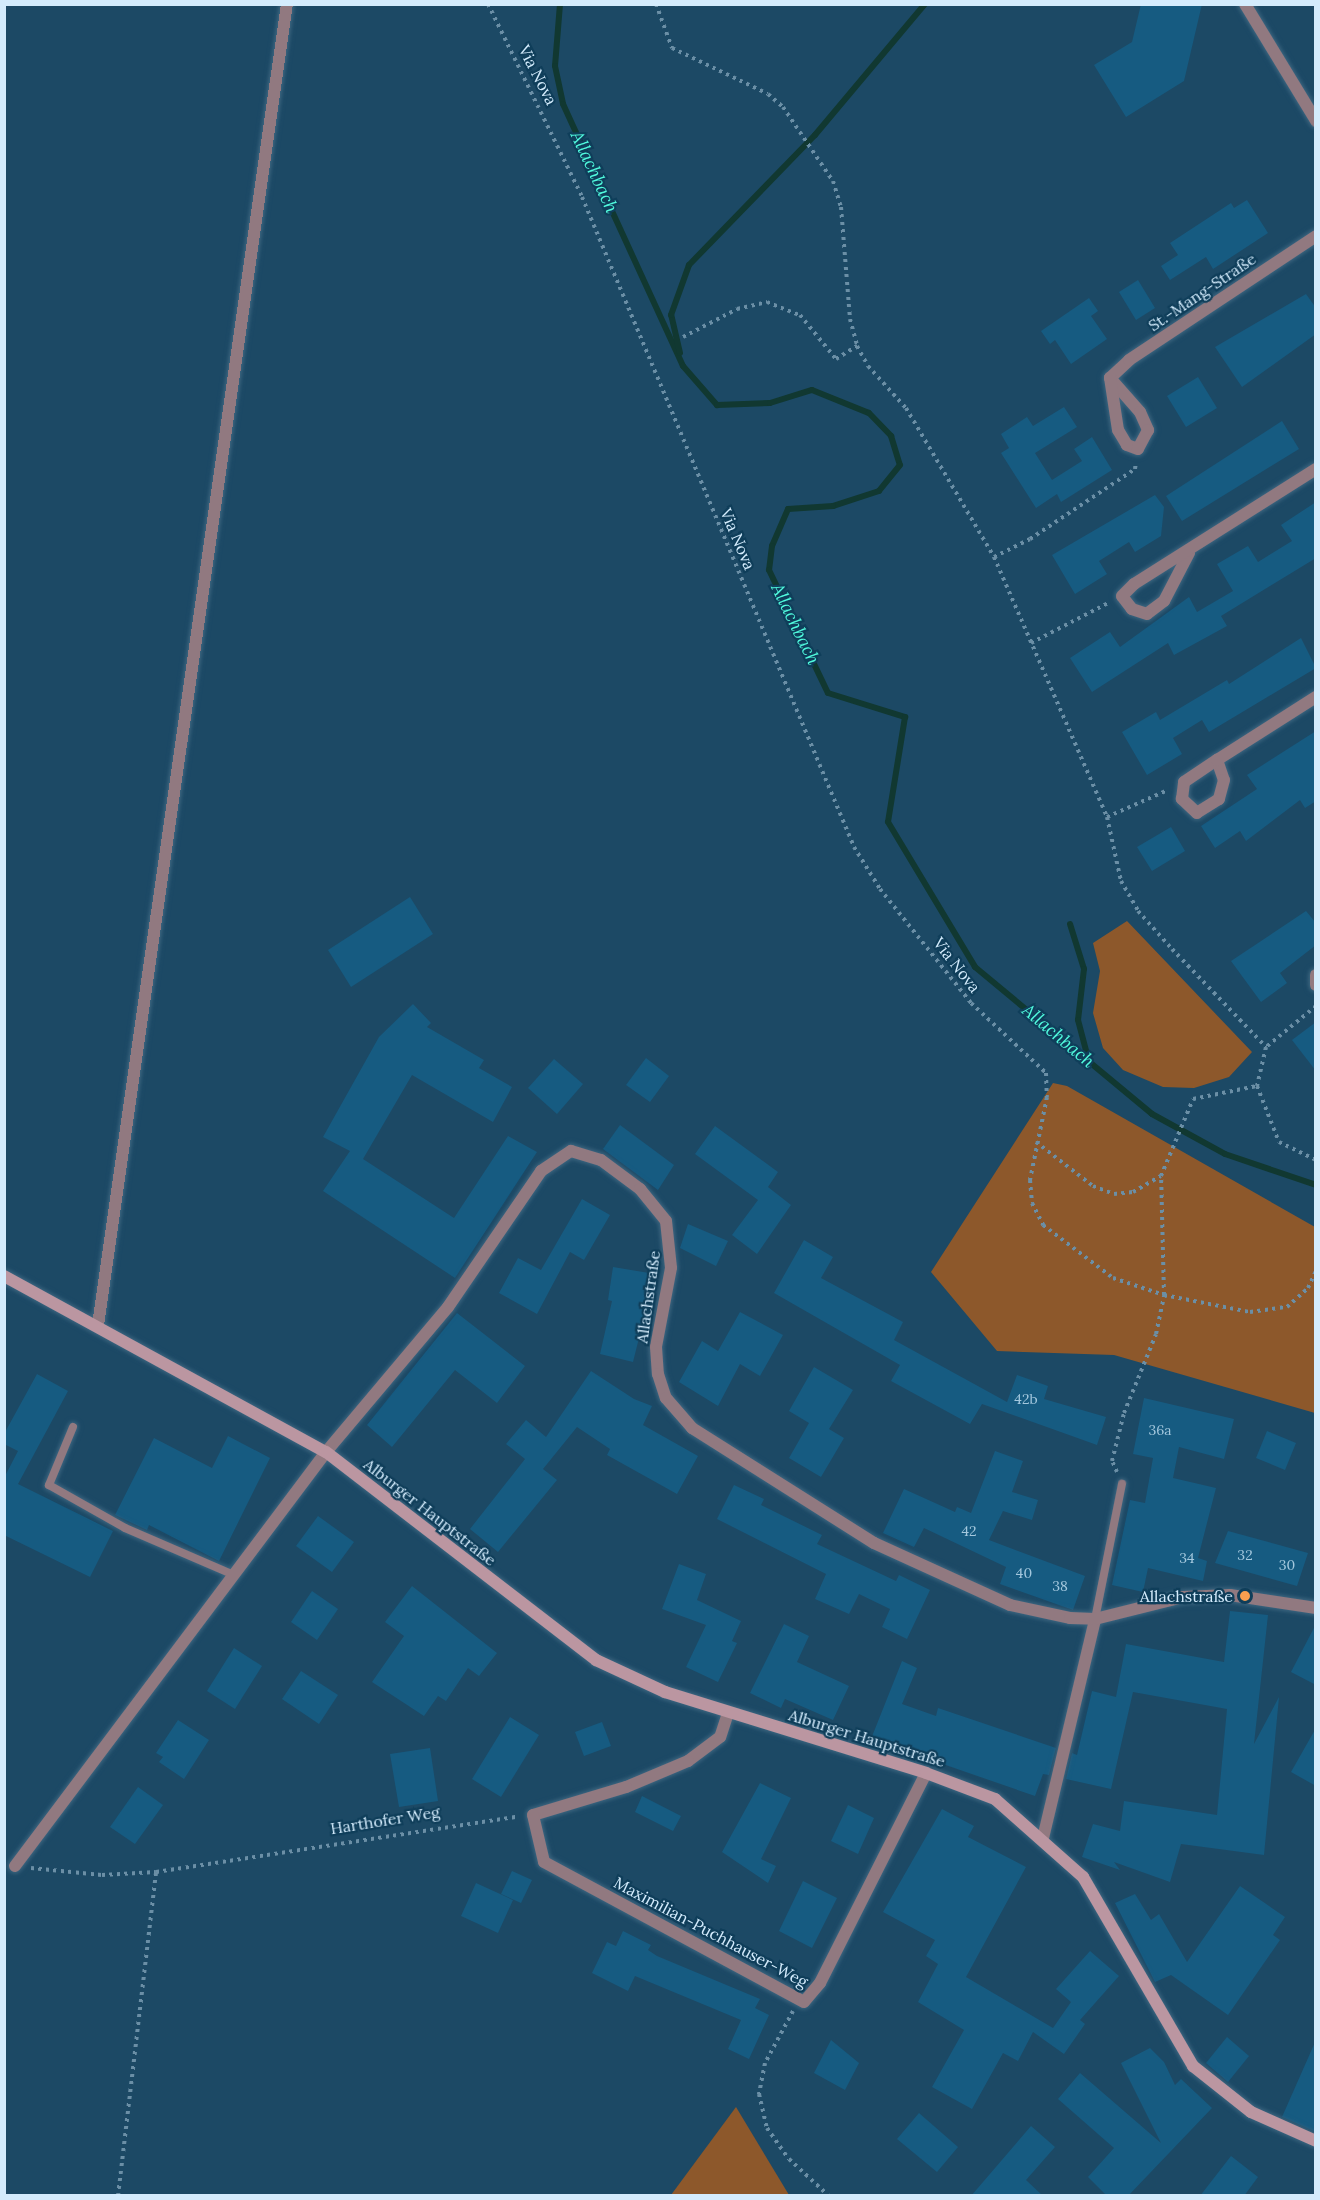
<!DOCTYPE html>
<meta charset="utf-8">
<style>
body{margin:0}
#map{position:relative;width:1320px;height:2200px;overflow:hidden;background:#1c4965;font-family:Lora,serif}
div>[style]{position:absolute}
.green>*{inset:0;background:#8d582b}
.stream>*{height:6px;margin:-3px;padding:0 3px;transform-origin:3px;border-radius:3px;background:#113831}
.building>*{inset:0;background:#165b81}
.path>*{height:4px;margin-top:-2px;transform-origin:0;background:repeating-linear-gradient(90deg,#6b8fa6 0 3px,transparent 0 7.5px)}
.roads{filter:drop-shadow(0 0 2px #3d6680) drop-shadow(0 0 2px #3d6680)}
.lane>*{height:8px;margin:-4px;padding:0 4px;transform-origin:4px;border-radius:4px;background:#917980}
.street>*{height:12px;margin:-6px;padding:0 6px;transform-origin:6px;border-radius:6px;background:#917980}
.secondary>*{height:12px;margin:-6px;padding:0 6px;transform-origin:6px;border-radius:6px;background:#bb96a1}
.dots>*{width:16px;height:16px;translate:-50% -50%;box-sizing:border-box;border:3px solid #0f3e5a;border-radius:50%}
span{translate:-50% -50%;white-space:nowrap;text-align:center;line-height:1.15;-webkit-text-stroke:4.5px #0f3e5a;paint-order:stroke}
.number-label{font-size:14px;color:#a4c8de}
.number-label span{-webkit-text-stroke-width:0}
.street-label{font-size:16px;color:#d4ecfd}
.poi-label{font-size:16px;color:#d4ecfd}
.right{translate:-100% -50%;text-align:right}
.water-label{font-size:18px;color:#50fadd;font-style:italic}
.frame{position:absolute;inset:0;border:6px solid #d4ecfd;pointer-events:none}
</style>
<div id="map">
<div class="green">
<i style="clip-path:polygon(1127px 921px,1252px 1052px,1229px 1077px,1194px 1088px,1163px 1087px,1123px 1070px,1103px 1048px,1093px 1013px,1100px 971px,1093px 943px)"></i>
<i style="clip-path:polygon(1053px 1083px,1067px 1086px,1315px 1227px,1315px 1413px,1114px 1355px,997px 1351px,931px 1272px)"></i>
<i style="clip-path:polygon(736px 2107px,789px 2195px,671px 2195px)"></i>
</div>
<div class="stream">
<i style="left:560px;top:4px;width:62px;rotate:94.6deg"></i>
<i style="left:555px;top:66px;width:39px;rotate:78deg"></i>
<i style="left:563px;top:104px;width:288px;rotate:65.4deg"></i>
<i style="left:683px;top:366px;width:52px;rotate:48.9deg"></i>
<i style="left:717px;top:405px;width:53px;rotate:-2.2deg"></i>
<i style="left:770px;top:403px;width:44px;rotate:-17.2deg"></i>
<i style="left:812px;top:390px;width:61px;rotate:22deg"></i>
<i style="left:869px;top:413px;width:32px;rotate:46deg"></i>
<i style="left:891px;top:436px;width:30px;rotate:73deg"></i>
<i style="left:900px;top:465px;width:33px;rotate:129deg"></i>
<i style="left:879px;top:491px;width:48px;rotate:161.9deg"></i>
<i style="left:833px;top:506px;width:45px;rotate:176.2deg"></i>
<i style="left:788px;top:509px;width:40px;rotate:113.4deg"></i>
<i style="left:772px;top:546px;width:24px;rotate:97deg"></i>
<i style="left:769px;top:570px;width:136px;rotate:64.4deg"></i>
<i style="left:828px;top:693px;width:81px;rotate:17.3deg"></i>
<i style="left:905px;top:717px;width:106px;rotate:99.2deg"></i>
<i style="left:888px;top:822px;width:169px;rotate:59deg"></i>
<i style="left:975px;top:967px;width:230px;rotate:39.7deg"></i>
<i style="left:1152px;top:1114px;width:83px;rotate:28.7deg"></i>
<i style="left:1225px;top:1154px;width:96px;rotate:18.8deg"></i>
<i style="left:680px;top:353px;width:39px;rotate:-103deg"></i>
<i style="left:671px;top:315px;width:53px;rotate:-70.2deg"></i>
<i style="left:689px;top:265px;width:181px;rotate:-45.9deg"></i>
<i style="left:815px;top:135px;width:171px;rotate:-50deg"></i>
<i style="left:1070px;top:924px;width:47px;rotate:72.7deg"></i>
<i style="left:1084px;top:969px;width:51px;rotate:96.7deg"></i>
<i style="left:1078px;top:1020px;width:43px;rotate:75.3deg"></i>
</div>
<div class="building">
<i style="clip-path:polygon(1141px 4px,1202px 4px,1184px 81px,1126px 117px,1094px 65px,1132px 42px)"></i>
<i style="clip-path:polygon(1247px 200px,1268px 233px,1213px 269px,1206px 257px,1170px 280px,1161px 266px,1178px 255px,1170px 243px,1231px 203px,1234px 208px)"></i>
<i style="clip-path:polygon(1138px 280px,1155px 308px,1136px 320px,1119px 292px)"></i>
<i style="clip-path:polygon(1306px 294px,1316px 308px,1316px 334px,1242px 387px,1215px 347px)"></i>
<i style="clip-path:polygon(1089px 298px,1098px 311px,1091px 316px,1107px 339px,1071px 364px,1055px 340px,1050px 344px,1041px 331px)"></i>
<i style="clip-path:polygon(1198px 377px,1217px 408px,1186px 427px,1167px 396px)"></i>
<i style="clip-path:polygon(1064px 407px,1077px 427px,1035px 453px,1052px 480px,1082px 461px,1074px 449px,1092px 437px,1112px 470px,1061px 502px,1057px 494px,1036px 508px,1001px 453px,1009px 448px,1001px 434px,1027px 417px,1033px 426px)"></i>
<i style="clip-path:polygon(1282px 421px,1299px 449px,1182px 521px,1166px 496px)"></i>
<i style="clip-path:polygon(1155px 495px,1164px 507px,1161px 536px,1135px 552px,1129px 542px,1099px 561px,1107px 574px,1075px 594px,1052px 555px)"></i>
<i style="clip-path:polygon(1316px 502px,1316px 558px,1221px 616px,1227px 626px,1174px 655px,1168px 643px,1092px 692px,1070px 658px,1110px 632px,1120px 647px,1189px 597px,1197px 612px,1233px 591px,1217px 564px,1248px 546px,1258px 562px,1292px 541px,1281px 525px)"></i>
<i style="clip-path:polygon(1301px 638px,1316px 668px,1209px 732px,1202px 720px,1173px 738px,1182px 754px,1147px 775px,1122px 732px,1156px 712px,1160px 720px,1227px 680px,1229px 684px)"></i>
<i style="clip-path:polygon(1316px 731px,1316px 801px,1305px 808px,1300px 800px,1246px 841px,1240px 831px,1215px 848px,1201px 826px,1257px 789px,1247px 775px)"></i>
<i style="clip-path:polygon(1171px 827px,1185px 851px,1152px 871px,1137px 847px)"></i>
<i style="clip-path:polygon(410px 897px,433px 934px,351px 987px,328px 950px)"></i>
<i style="clip-path:polygon(1306px 911px,1316px 923px,1316px 945px,1280px 973px,1287px 983px,1261px 1002px,1231px 961px)"></i>
<i style="clip-path:polygon(413px 1004px,431px 1023px,427px 1027px,484px 1060px,479px 1068px,512px 1087px,493px 1122px,412px 1075px,363px 1159px,454px 1218px,508px 1136px,537px 1152px,455px 1278px,323px 1191px,350px 1151px,323px 1137px,379px 1037px)"></i>
<i style="clip-path:polygon(1316px 1022px,1316px 1071px,1292px 1040px)"></i>
<i style="clip-path:polygon(646px 1058px,669px 1076px,650px 1102px,626px 1085px)"></i>
<i style="clip-path:polygon(554px 1059px,583px 1084px,557px 1114px,528px 1088px)"></i>
<i style="clip-path:polygon(620px 1125px,674px 1165px,658px 1190px,603px 1149px)"></i>
<i style="clip-path:polygon(715px 1126px,778px 1172px,768px 1187px,791px 1205px,757px 1254px,732px 1235px,758px 1200px,695px 1154px)"></i>
<i style="clip-path:polygon(582px 1199px,610px 1215px,584px 1260px,570px 1252px,537px 1314px,499px 1293px,518px 1258px,541px 1270px)"></i>
<i style="clip-path:polygon(688px 1224px,728px 1241px,716px 1266px,680px 1248px)"></i>
<i style="clip-path:polygon(804px 1240px,833px 1257px,821px 1278px,903px 1322px,894px 1340px,1007px 1402px,1017px 1375px,1048px 1386px,1044px 1399px,1106px 1417px,1097px 1445px,982px 1404px,970px 1424px,891px 1381px,900px 1365px,774px 1293px)"></i>
<i style="clip-path:polygon(613px 1267px,655px 1274px,633px 1362px,600px 1354px,612px 1301px,608px 1300px)"></i>
<i style="clip-path:polygon(740px 1312px,783px 1335px,760px 1376px,740px 1364px,718px 1406px,679px 1382px,702px 1341px,718px 1351px)"></i>
<i style="clip-path:polygon(457px 1313px,525px 1366px,497px 1403px,455px 1370px,392px 1447px,367px 1425px)"></i>
<i style="clip-path:polygon(814px 1367px,853px 1390px,829px 1429px,844px 1438px,821px 1477px,789px 1458px,809px 1423px,789px 1411px)"></i>
<i style="clip-path:polygon(591px 1371px,634px 1399px,652px 1406px,643px 1425px,698px 1456px,677px 1494px,607px 1455px,610px 1449px,577px 1427px,543px 1469px,557px 1480px,498px 1552px,470px 1529px,525px 1459px,506px 1444px,526px 1420px,546px 1437px)"></i>
<i style="clip-path:polygon(37px 1374px,68px 1391px,18px 1484px,113px 1531px,90px 1577px,4px 1535px,4px 1478px,18px 1451px,4px 1444px,4px 1434px)"></i>
<i style="clip-path:polygon(1144px 1398px,1234px 1419px,1224px 1459px,1179px 1447px,1173px 1478px,1216px 1488px,1198px 1558px,1207px 1561px,1203px 1581px,1148px 1568px,1143px 1592px,1112px 1585px,1130px 1500px,1145px 1503px,1153px 1458px,1133px 1454px)"></i>
<i style="clip-path:polygon(1267px 1431px,1296px 1443px,1285px 1470px,1256px 1458px)"></i>
<i style="clip-path:polygon(228px 1436px,270px 1458px,219px 1561px,149px 1525px,147px 1530px,115px 1515px,154px 1438px,212px 1468px)"></i>
<i style="clip-path:polygon(995px 1451px,1023px 1461px,1012px 1492px,1038px 1500px,1032px 1520px,1003px 1511px,989px 1540px,1085px 1576px,1073px 1610px,1000px 1584px,1006px 1567px,924px 1528px,914px 1547px,883px 1533px,904px 1489px,955px 1512px,957px 1507px,971px 1513px)"></i>
<i style="clip-path:polygon(734px 1485px,764px 1499px,761px 1505px,822px 1535px,817px 1544px,896px 1581px,899px 1575px,930px 1590px,907px 1639px,882px 1627px,890px 1609px,859px 1594px,849px 1614px,815px 1599px,826px 1574px,717px 1519px)"></i>
<i style="clip-path:polygon(318px 1516px,354px 1542px,332px 1572px,296px 1546px)"></i>
<i style="clip-path:polygon(1228px 1531px,1308px 1553px,1297px 1586px,1215px 1563px)"></i>
<i style="clip-path:polygon(679px 1564px,706px 1574px,697px 1600px,741px 1621px,732px 1641px,737px 1643px,718px 1682px,686px 1667px,706px 1625px,662px 1609px)"></i>
<i style="clip-path:polygon(412px 1586px,497px 1653px,479px 1676px,468px 1668px,446px 1701px,438px 1696px,424px 1716px,372px 1682px,404px 1636px,385px 1622px)"></i>
<i style="clip-path:polygon(312px 1591px,338px 1609px,317px 1640px,291px 1622px)"></i>
<i style="clip-path:polygon(1230px 1611px,1268px 1615px,1254px 1744px,1279px 1697px,1264px 1855px,1181px 1844px,1170px 1882px,1114px 1862px,1120px 1870px,1082px 1857px,1093px 1824px,1120px 1831px,1124px 1801px,1217px 1815px,1227px 1709px,1133px 1692px,1111px 1789px,1066px 1779px,1072px 1753px,1077px 1755px,1092px 1691px,1116px 1697px,1126px 1644px,1224px 1662px)"></i>
<i style="clip-path:polygon(784px 1624px,809px 1636px,797px 1662px,849px 1686px,833px 1720px,785px 1699px,781px 1708px,750px 1693px)"></i>
<i style="clip-path:polygon(1316px 1624px,1316px 1685px,1291px 1672px)"></i>
<i style="clip-path:polygon(234px 1648px,262px 1666px,235px 1709px,207px 1691px)"></i>
<i style="clip-path:polygon(902px 1661px,917px 1668px,902px 1704px,936px 1716px,938px 1708px,1056px 1748px,1049px 1775px,1043px 1774px,1035px 1796px,871px 1739px)"></i>
<i style="clip-path:polygon(301px 1671px,338px 1695px,319px 1724px,282px 1699px)"></i>
<i style="clip-path:polygon(510px 1717px,539px 1735px,501px 1797px,472px 1779px)"></i>
<i style="clip-path:polygon(178px 1720px,209px 1740px,184px 1779px,159px 1762px,163px 1757px,156px 1753px)"></i>
<i style="clip-path:polygon(602px 1722px,611px 1746px,584px 1756px,575px 1732px)"></i>
<i style="clip-path:polygon(1316px 1728px,1316px 1786px,1291px 1772px)"></i>
<i style="clip-path:polygon(430px 1748px,438px 1801px,399px 1807px,390px 1754px)"></i>
<i style="clip-path:polygon(760px 1783px,791px 1798px,761px 1859px,776px 1866px,768px 1883px,722px 1852px)"></i>
<i style="clip-path:polygon(138px 1787px,163px 1805px,135px 1844px,110px 1827px)"></i>
<i style="clip-path:polygon(642px 1796px,681px 1816px,673px 1831px,635px 1812px)"></i>
<i style="clip-path:polygon(848px 1805px,874px 1818px,858px 1854px,831px 1841px)"></i>
<i style="clip-path:polygon(942px 1809px,974px 1826px,968px 1837px,1026px 1867px,966px 1977px,1053px 2028px,1071px 2002px,1056px 1989px,1090px 1951px,1119px 1976px,1080px 2020px,1085px 2024px,1064px 2054px,1033px 2032px,1018px 2061px,1003px 2053px,972px 2109px,932px 2087px,964px 2030px,918px 2002px,938px 1964px,926px 1956px,935px 1940px,883px 1912px)"></i>
<i style="clip-path:polygon(512px 1871px,532px 1880px,521px 1903px,501px 1894px)"></i>
<i style="clip-path:polygon(803px 1881px,837px 1898px,812px 1948px,779px 1931px)"></i>
<i style="clip-path:polygon(476px 1883px,513px 1900px,498px 1933px,461px 1916px)"></i>
<i style="clip-path:polygon(1240px 1886px,1285px 1917px,1273px 1935px,1280px 1940px,1228px 2015px,1171px 1975px,1155px 1982px,1115px 1903px,1135px 1894px,1151px 1920px,1159px 1914px,1187px 1962px)"></i>
<i style="clip-path:polygon(623px 1931px,651px 1945px,648px 1950px,657px 1956px,760px 1999px,755px 2008px,769px 2015px,749px 2059px,728px 2049px,741px 2020px,635px 1976px,628px 1991px,592px 1973px,607px 1942px,616px 1946px)"></i>
<i style="clip-path:polygon(1227px 2037px,1249px 2056px,1228px 2082px,1206px 2063px)"></i>
<i style="clip-path:polygon(831px 2040px,859px 2063px,845px 2090px,814px 2073px)"></i>
<i style="clip-path:polygon(1316px 2040px,1316px 2132px,1282px 2117px)"></i>
<i style="clip-path:polygon(1150px 2048px,1164px 2062px,1175px 2085px,1181px 2079px,1212px 2108px,1128px 2196px,1107px 2196px,1088px 2177px,1114px 2148px,1058px 2099px,1080px 2073px,1161px 2143px,1121px 2063px)"></i>
<i style="clip-path:polygon(919px 2113px,958px 2147px,937px 2172px,897px 2139px)"></i>
<i style="clip-path:polygon(1031px 2126px,1055px 2147px,1026px 2180px,1043px 2196px,971px 2196px)"></i>
<i style="clip-path:polygon(1231px 2156px,1258px 2177px,1244px 2196px,1200px 2196px)"></i>
</div>
<div class="path">
<i style="left:488px;top:4px;width:215px;rotate:64deg"></i>
<i style="left:582px;top:197px;width:705px;rotate:67.29deg"></i>
<i style="left:854px;top:847px;width:49px;rotate:58.2deg"></i>
<i style="left:880px;top:889px;width:146px;rotate:51.4deg"></i>
<i style="left:971px;top:1003px;width:103px;rotate:43deg"></i>
<i style="left:1046px;top:1073px;width:24px;rotate:88deg"></i>
<i style="left:1047px;top:1097px;width:85px;rotate:101.6deg"></i>
<i style="left:1030px;top:1180px;width:23px;rotate:85deg"></i>
<i style="left:1032px;top:1203px;width:25px;rotate:63deg"></i>
<i style="left:1043px;top:1225px;width:88px;rotate:37.1deg"></i>
<i style="left:1113px;top:1278px;width:54px;rotate:18.4deg"></i>
<i style="left:1164px;top:1295px;width:88px;rotate:11.2deg"></i>
<i style="left:1250px;top:1312px;width:37px;rotate:-8deg"></i>
<i style="left:1287px;top:1307px;width:28px;rotate:-42deg"></i>
<i style="left:1308px;top:1288px;width:19px;rotate:-65deg"></i>
<i style="left:656px;top:4px;width:47px;rotate:70deg"></i>
<i style="left:672px;top:48px;width:106px;rotate:25.6deg"></i>
<i style="left:768px;top:94px;width:20px;rotate:41deg"></i>
<i style="left:783px;top:107px;width:89px;rotate:56deg"></i>
<i style="left:833px;top:181px;width:27px;rotate:73deg"></i>
<i style="left:841px;top:207px;width:112px;rotate:85.4deg"></i>
<i style="left:850px;top:319px;width:28px;rotate:75deg"></i>
<i style="left:857px;top:346px;width:23px;rotate:61deg"></i>
<i style="left:868px;top:366px;width:57px;rotate:47.9deg"></i>
<i style="left:906px;top:408px;width:173px;rotate:59.4deg"></i>
<i style="left:994px;top:557px;width:283px;rotate:66.5deg"></i>
<i style="left:1107px;top:817px;width:66px;rotate:77.7deg"></i>
<i style="left:1121px;top:881px;width:34px;rotate:60deg"></i>
<i style="left:1138px;top:911px;width:51px;rotate:48.2deg"></i>
<i style="left:1172px;top:949px;width:136px;rotate:46.2deg"></i>
<i style="left:683px;top:337px;width:61px;rotate:-27.4deg"></i>
<i style="left:737px;top:309px;width:31px;rotate:-13deg"></i>
<i style="left:767px;top:302px;width:35px;rotate:22deg"></i>
<i style="left:800px;top:315px;width:57px;rotate:50.7deg"></i>
<i style="left:836px;top:359px;width:25px;rotate:-32deg"></i>
<i style="left:994px;top:557px;width:40px;rotate:-26.6deg"></i>
<i style="left:1030px;top:539px;width:126px;rotate:-33.7deg"></i>
<i style="left:1135px;top:469px;width:7px;rotate:-82deg"></i>
<i style="left:1031px;top:643px;width:89px;rotate:-27.4deg"></i>
<i style="left:1107px;top:817px;width:67px;rotate:-23.9deg"></i>
<i style="left:1316px;top:1006px;width:65px;rotate:140.6deg"></i>
<i style="left:1266px;top:1047px;width:40px;rotate:103deg"></i>
<i style="left:1257px;top:1086px;width:60px;rotate:68.6deg"></i>
<i style="left:1279px;top:1142px;width:41px;rotate:25.9deg"></i>
<i style="left:1036px;top:1142px;width:72px;rotate:37.7deg"></i>
<i style="left:1093px;top:1186px;width:22px;rotate:21deg"></i>
<i style="left:1114px;top:1194px;width:19px;rotate:-6deg"></i>
<i style="left:1133px;top:1192px;width:32px;rotate:-30deg"></i>
<i style="left:1161px;top:1176px;width:83px;rotate:-67.4deg"></i>
<i style="left:1193px;top:1099px;width:65px;rotate:-11.5deg"></i>
<i style="left:1117px;top:1472px;width:12px;rotate:-114deg"></i>
<i style="left:1112px;top:1461px;width:49px;rotate:-76deg"></i>
<i style="left:1124px;top:1413px;width:85px;rotate:-67.9deg"></i>
<i style="left:1156px;top:1334px;width:40px;rotate:-78deg"></i>
<i style="left:1164px;top:1295px;width:119px;rotate:-91.4deg"></i>
<i style="left:31px;top:1868px;width:71px;rotate:5.6deg"></i>
<i style="left:102px;top:1875px;width:54px;rotate:-3.2deg"></i>
<i style="left:156px;top:1872px;width:365px;rotate:-8.7deg"></i>
<i style="left:793px;top:2011px;width:59px;rotate:118.3deg"></i>
<i style="left:765px;top:2063px;width:32px;rotate:101deg"></i>
<i style="left:759px;top:2094px;width:35px;rotate:77deg"></i>
<i style="left:767px;top:2128px;width:38px;rotate:55deg"></i>
<i style="left:789px;top:2159px;width:54px;rotate:42.8deg"></i>
<i style="left:118px;top:2196px;width:326px;rotate:-83.3deg"></i>
</div>
<div class="roads">
<div class="lane">
<i style="left:73px;top:1427px;width:63px;rotate:112.5deg"></i>
<i style="left:49px;top:1485px;width:87px;rotate:29.5deg"></i>
<i style="left:125px;top:1528px;width:119px;rotate:23.3deg"></i>
<i style="left:1095px;top:1619px;width:138px;rotate:-78.7deg"></i>
</div>
<div class="street">
<i style="left:1245px;top:4px;width:137px;rotate:58.7deg"></i>
<i style="left:1110px;top:378px;width:26px;rotate:-43deg"></i>
<i style="left:1129px;top:360px;width:224px;rotate:-33.5deg"></i>
<i style="left:1110px;top:378px;width:45px;rotate:48.6deg"></i>
<i style="left:1140px;top:412px;width:20px;rotate:66deg"></i>
<i style="left:1148px;top:430px;width:21px;rotate:118deg"></i>
<i style="left:1138px;top:449px;width:12px;rotate:-160deg"></i>
<i style="left:1127px;top:445px;width:17px;rotate:-121deg"></i>
<i style="left:1118px;top:430px;width:53px;rotate:-98.7deg"></i>
<i style="left:1189px;top:553px;width:54px;rotate:117.5deg"></i>
<i style="left:1164px;top:601px;width:21px;rotate:143deg"></i>
<i style="left:1147px;top:614px;width:16px;rotate:-162deg"></i>
<i style="left:1132px;top:609px;width:16px;rotate:-128deg"></i>
<i style="left:1122px;top:596px;width:17px;rotate:-45deg"></i>
<i style="left:1134px;top:584px;width:215px;rotate:-32.3deg"></i>
<i style="left:1217px;top:760px;width:21px;rotate:71deg"></i>
<i style="left:1224px;top:780px;width:20px;rotate:105deg"></i>
<i style="left:1219px;top:799px;width:26px;rotate:148deg"></i>
<i style="left:1197px;top:813px;width:21px;rotate:-137deg"></i>
<i style="left:1182px;top:799px;width:17px;rotate:-83deg"></i>
<i style="left:1184px;top:782px;width:40px;rotate:-34deg"></i>
<i style="left:1217px;top:760px;width:117px;rotate:-32.5deg"></i>
<i style="left:1316px;top:975px;width:10px;rotate:90deg"></i>
<i style="left:98px;top:1325px;width:1334px;rotate:-81.86deg"></i>
<i style="left:728px;top:1713px;width:25px;rotate:108deg"></i>
<i style="left:720px;top:1737px;width:40px;rotate:143deg"></i>
<i style="left:688px;top:1761px;width:67px;rotate:157.2deg"></i>
<i style="left:626px;top:1787px;width:97px;rotate:163.2deg"></i>
<i style="left:533px;top:1815px;width:48px;rotate:76.8deg"></i>
<i style="left:544px;top:1862px;width:295px;rotate:28.3deg"></i>
<i style="left:804px;top:2002px;width:25px;rotate:-50deg"></i>
<i style="left:820px;top:1983px;width:235px;rotate:-63.2deg"></i>
<i style="left:1043px;top:1838px;width:225px;rotate:-76.6deg"></i>
<i style="left:15px;top:1866px;width:518px;rotate:-53.09deg"></i>
<i style="left:326px;top:1452px;width:189px;rotate:-49.9deg"></i>
<i style="left:448px;top:1307px;width:165px;rotate:-55.6deg"></i>
<i style="left:541px;top:1171px;width:36px;rotate:-34deg"></i>
<i style="left:571px;top:1151px;width:31px;rotate:17deg"></i>
<i style="left:601px;top:1160px;width:49px;rotate:36.6deg"></i>
<i style="left:640px;top:1189px;width:41px;rotate:50.9deg"></i>
<i style="left:666px;top:1221px;width:47px;rotate:83.9deg"></i>
<i style="left:671px;top:1268px;width:80px;rotate:100.8deg"></i>
<i style="left:656px;top:1347px;width:27px;rotate:86deg"></i>
<i style="left:658px;top:1374px;width:25px;rotate:72deg"></i>
<i style="left:666px;top:1398px;width:40px;rotate:49deg"></i>
<i style="left:692px;top:1428px;width:215px;rotate:32.3deg"></i>
<i style="left:874px;top:1543px;width:149px;rotate:24.5deg"></i>
<i style="left:1010px;top:1605px;width:61px;rotate:12.2deg"></i>
<i style="left:1070px;top:1618px;width:25px;rotate:2deg"></i>
<i style="left:1095px;top:1619px;width:91px;rotate:-14deg"></i>
<i style="left:1183px;top:1597px;width:47px;rotate:-2.4deg"></i>
<i style="left:1230px;top:1595px;width:87px;rotate:8.6deg"></i>
</div>
<div class="secondary">
<i style="left:4px;top:1276px;width:367px;rotate:28.7deg"></i>
<i style="left:326px;top:1452px;width:341px;rotate:37.6deg"></i>
<i style="left:596px;top:1660px;width:76px;rotate:24.9deg"></i>
<i style="left:665px;top:1692px;width:273px;rotate:17.2deg"></i>
<i style="left:926px;top:1773px;width:74px;rotate:20.6deg"></i>
<i style="left:995px;top:1799px;width:118px;rotate:41.6deg"></i>
<i style="left:1083px;top:1877px;width:219px;rotate:59.8deg"></i>
<i style="left:1193px;top:2066px;width:74px;rotate:38.4deg"></i>
<i style="left:1251px;top:2112px;width:71px;rotate:24deg"></i>
</div>
</div>
<div class="dots">
<i style="left:1245px;top:1596px;background:#fa9f4f"></i>
</div>
<div class="number-label">
<span style="left:1026px;top:1399px">42b</span>
<span style="left:1160px;top:1430px">36a</span>
<span style="left:969px;top:1531px">42</span>
<span style="left:1245px;top:1555px">32</span>
<span style="left:1187px;top:1558px">34</span>
<span style="left:1287px;top:1565px">30</span>
<span style="left:1024px;top:1573px">40</span>
<span style="left:1060px;top:1586px">38</span>
</div>
<div class="street-label">
<span style="left:538px;top:75px;rotate:63deg">Via Nova</span>
<span style="left:1202px;top:292px;rotate:-34deg">St.-Mang-Straße</span>
<span style="left:738px;top:539px;rotate:67deg">Via Nova</span>
<span style="left:957px;top:965px;rotate:52deg">Via Nova</span>
<span style="left:648px;top:1297px;rotate:-82deg">Allachstraße</span>
<span style="left:430px;top:1512px;rotate:38deg">Alburger Hauptstraße</span>
<span style="left:867px;top:1738px;rotate:17deg">Alburger Hauptstraße</span>
<span style="left:385px;top:1820px;rotate:-9deg">Harthofer Weg</span>
<span style="left:711px;top:1932px;rotate:28deg">Maximilian-Puchhauser-Weg</span>
</div>
<div class="poi-label">
<span class="right" style="left:1233px;top:1596px">Allachstraße</span>
</div>
<div class="water-label">
<span style="left:594px;top:172px;rotate:65deg">Allachbach</span>
<span style="left:795px;top:624px;rotate:64deg">Allachbach</span>
<span style="left:1058px;top:1036px;rotate:40deg">Allachbach</span>
</div>
<div class="frame"></div>
</div>
